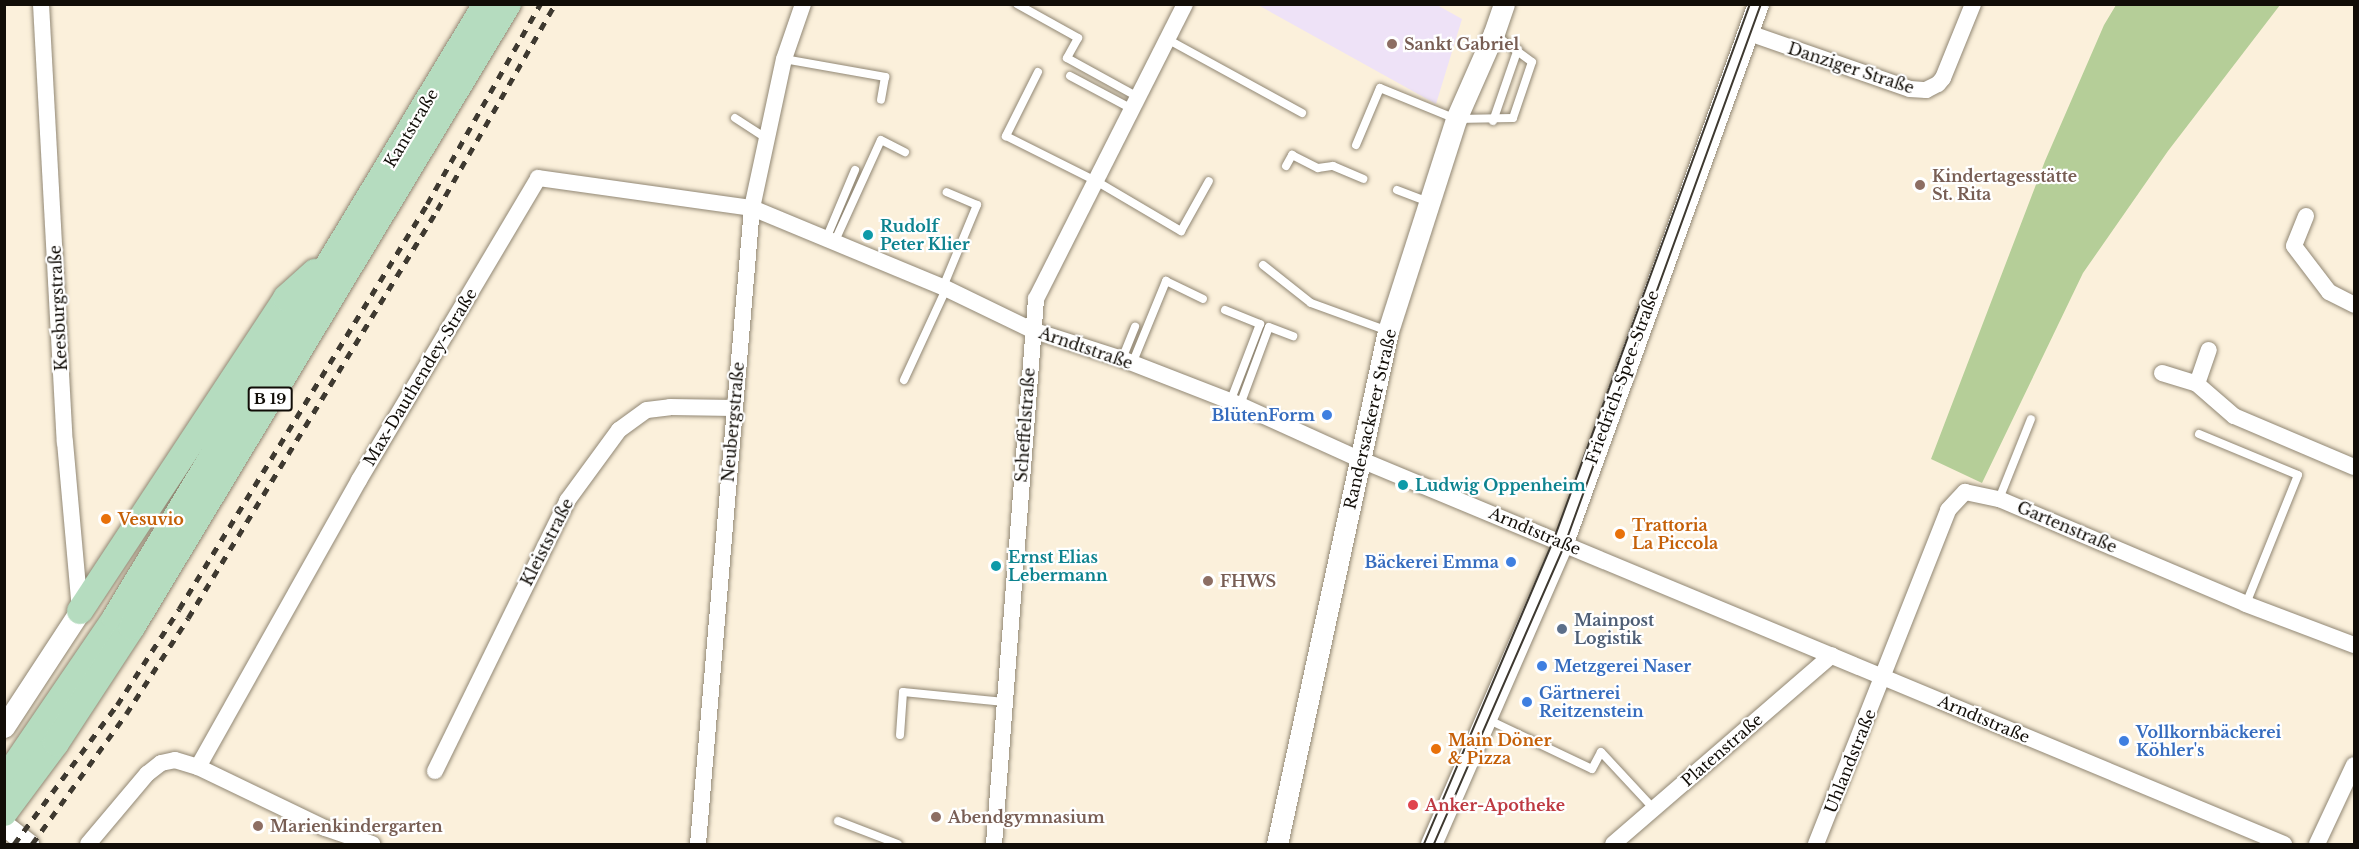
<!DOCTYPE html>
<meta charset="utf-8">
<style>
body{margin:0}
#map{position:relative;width:2359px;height:849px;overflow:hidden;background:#fbf0db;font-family:"Libre Baskerville",serif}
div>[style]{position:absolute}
.education>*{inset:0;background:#eee2f7}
.green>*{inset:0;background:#b5ce98}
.roads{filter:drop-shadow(0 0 2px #918774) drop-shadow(0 0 2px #918774)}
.service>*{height:8px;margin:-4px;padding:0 4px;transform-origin:4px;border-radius:4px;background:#fff}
.minor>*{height:16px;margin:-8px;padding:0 8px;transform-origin:8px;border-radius:8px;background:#fff}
.tertiary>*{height:21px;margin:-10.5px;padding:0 10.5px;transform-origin:10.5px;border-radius:10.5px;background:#fff}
.primary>*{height:26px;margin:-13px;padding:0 13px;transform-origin:13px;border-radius:13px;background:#b5dcbf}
.tram>*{height:1.5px;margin:-0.75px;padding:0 0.75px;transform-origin:0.75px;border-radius:0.75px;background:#3e3930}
.rail>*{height:4.5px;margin-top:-2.25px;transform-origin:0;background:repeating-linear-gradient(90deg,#3e3930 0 8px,transparent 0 16px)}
.dots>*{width:16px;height:16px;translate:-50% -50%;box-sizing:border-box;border:3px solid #fff;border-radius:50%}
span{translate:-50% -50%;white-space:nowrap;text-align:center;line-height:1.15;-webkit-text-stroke:4.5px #fff;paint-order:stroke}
.shield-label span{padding:2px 4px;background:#fff;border:2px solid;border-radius:4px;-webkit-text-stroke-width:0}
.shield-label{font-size:15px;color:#110d07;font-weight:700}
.education-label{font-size:16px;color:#785e54;font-weight:700}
.left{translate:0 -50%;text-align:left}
.street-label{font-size:16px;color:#110d07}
.culture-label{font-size:16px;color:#0d838f;font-weight:700}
.shop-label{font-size:16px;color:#366cbe;font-weight:700}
.right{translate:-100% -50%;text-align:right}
.food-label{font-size:16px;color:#c56008;font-weight:700}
.service-label{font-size:16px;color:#4e5e75;font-weight:700}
.health-label{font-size:16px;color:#be3a42;font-weight:700}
.frame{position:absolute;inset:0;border:6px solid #110d07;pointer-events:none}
</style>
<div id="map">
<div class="education">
<i style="clip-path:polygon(1258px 5px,1437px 5px,1462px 19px,1436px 104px)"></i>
</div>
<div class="green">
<i style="clip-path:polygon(2116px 5px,2280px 5px,2168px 151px,2083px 273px,1982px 483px,1931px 459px,2045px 161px,2104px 25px)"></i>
</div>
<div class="roads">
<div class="service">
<i style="left:1017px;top:4px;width:70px;rotate:29.1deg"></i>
<i style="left:1078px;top:38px;width:23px;rotate:119deg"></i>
<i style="left:1067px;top:58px;width:81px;rotate:28.8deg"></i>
<i style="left:1167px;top:39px;width:154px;rotate:28.7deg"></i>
<i style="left:784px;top:59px;width:103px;rotate:10.1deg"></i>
<i style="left:885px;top:77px;width:23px;rotate:100deg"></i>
<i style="left:1038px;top:72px;width:72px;rotate:116.6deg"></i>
<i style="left:1006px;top:136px;width:101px;rotate:26.6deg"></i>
<i style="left:1096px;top:181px;width:99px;rotate:30.5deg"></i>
<i style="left:1181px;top:231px;width:57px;rotate:-60.8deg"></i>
<i style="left:1070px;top:76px;width:70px;rotate:28deg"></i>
<i style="left:735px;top:118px;width:38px;rotate:33deg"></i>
<i style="left:1493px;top:121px;width:76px;rotate:-70.9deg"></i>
<i style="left:1356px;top:145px;width:62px;rotate:-67.2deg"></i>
<i style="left:1380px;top:88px;width:82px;rotate:22.2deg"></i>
<i style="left:1456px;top:119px;width:57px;rotate:-1deg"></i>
<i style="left:1513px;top:118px;width:59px;rotate:-71.3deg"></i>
<i style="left:1532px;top:62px;width:47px;rotate:-143.6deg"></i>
<i style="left:1286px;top:166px;width:13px;rotate:-61deg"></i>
<i style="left:1292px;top:155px;width:29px;rotate:27deg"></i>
<i style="left:1318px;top:168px;width:15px;rotate:-8deg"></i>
<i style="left:1333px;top:166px;width:33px;rotate:23deg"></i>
<i style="left:1397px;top:190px;width:33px;rotate:21deg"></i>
<i style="left:826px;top:239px;width:75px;rotate:-67.2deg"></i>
<i style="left:834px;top:243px;width:113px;rotate:-65.5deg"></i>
<i style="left:881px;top:140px;width:27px;rotate:27deg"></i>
<i style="left:1263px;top:265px;width:61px;rotate:38.4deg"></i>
<i style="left:1311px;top:303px;width:82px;rotate:20deg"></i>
<i style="left:943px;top:287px;width:89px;rotate:-67.5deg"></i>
<i style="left:977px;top:205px;width:33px;rotate:-157deg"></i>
<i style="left:1225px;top:310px;width:38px;rotate:22deg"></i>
<i style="left:1260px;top:324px;width:84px;rotate:111deg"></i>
<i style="left:1122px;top:359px;width:35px;rotate:-68deg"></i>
<i style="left:1132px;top:364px;width:90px;rotate:-67.7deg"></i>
<i style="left:1166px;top:281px;width:41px;rotate:25.9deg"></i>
<i style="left:904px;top:380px;width:100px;rotate:-65.2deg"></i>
<i style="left:1240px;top:405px;width:83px;rotate:-69.6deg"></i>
<i style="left:1269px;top:327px;width:26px;rotate:21deg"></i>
<i style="left:2199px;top:434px;width:107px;rotate:22.5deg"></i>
<i style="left:2298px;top:475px;width:139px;rotate:112deg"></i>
<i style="left:1999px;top:499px;width:86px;rotate:-68.2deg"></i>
<i style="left:1487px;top:719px;width:116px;rotate:25.5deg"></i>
<i style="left:1592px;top:769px;width:19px;rotate:-62deg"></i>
<i style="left:1601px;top:752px;width:78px;rotate:47.1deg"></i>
<i style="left:900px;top:735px;width:43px;rotate:-86deg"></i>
<i style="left:903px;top:692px;width:102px;rotate:5.6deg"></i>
<i style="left:838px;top:821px;width:64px;rotate:21deg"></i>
</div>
<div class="minor">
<i style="left:41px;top:4px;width:439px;rotate:86.9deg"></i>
<i style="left:65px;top:442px;width:170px;rotate:84.9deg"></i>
<i style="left:1749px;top:33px;width:170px;rotate:19.2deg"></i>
<i style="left:1910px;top:89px;width:16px;rotate:4deg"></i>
<i style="left:1926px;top:90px;width:13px;rotate:-27deg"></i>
<i style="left:1938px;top:84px;width:8px;rotate:-50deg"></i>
<i style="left:1943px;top:78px;width:80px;rotate:-67.9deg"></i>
<i style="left:2306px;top:216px;width:32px;rotate:112deg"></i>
<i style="left:2294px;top:246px;width:58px;rotate:52.7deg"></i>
<i style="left:2329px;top:292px;width:28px;rotate:27deg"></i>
<i style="left:2162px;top:373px;width:37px;rotate:17deg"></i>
<i style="left:2197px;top:384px;width:49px;rotate:40.9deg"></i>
<i style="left:2234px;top:416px;width:130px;rotate:23deg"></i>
<i style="left:2197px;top:384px;width:36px;rotate:-71deg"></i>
<i style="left:198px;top:767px;width:329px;rotate:-60.7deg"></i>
<i style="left:359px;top:480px;width:351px;rotate:-59.3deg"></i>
<i style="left:538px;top:178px;width:216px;rotate:8deg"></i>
<i style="left:752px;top:208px;width:207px;rotate:22.5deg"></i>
<i style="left:943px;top:287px;width:99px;rotate:25.8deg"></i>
<i style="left:1032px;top:330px;width:95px;rotate:17.9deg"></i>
<i style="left:1122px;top:359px;width:127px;rotate:21.3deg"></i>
<i style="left:1240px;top:405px;width:131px;rotate:24.4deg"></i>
<i style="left:1359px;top:459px;width:1002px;rotate:22.6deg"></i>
<i style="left:435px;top:771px;width:301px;rotate:-63.9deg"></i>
<i style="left:567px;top:501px;width:88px;rotate:-53.8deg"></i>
<i style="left:619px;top:430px;width:34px;rotate:-36deg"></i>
<i style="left:647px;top:410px;width:23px;rotate:-7deg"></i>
<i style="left:670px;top:407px;width:64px;rotate:0.9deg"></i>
<i style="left:88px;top:844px;width:92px;rotate:-49.9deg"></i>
<i style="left:147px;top:774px;width:18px;rotate:-38deg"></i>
<i style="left:161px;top:763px;width:14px;rotate:-12deg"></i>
<i style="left:175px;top:760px;width:24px;rotate:17deg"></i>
<i style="left:198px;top:767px;width:141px;rotate:25.7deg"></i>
<i style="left:325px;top:828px;width:50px;rotate:18.8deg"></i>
<i style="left:698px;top:844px;width:638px;rotate:-85.15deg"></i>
<i style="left:752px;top:208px;width:152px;rotate:-77.9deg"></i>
<i style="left:784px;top:59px;width:58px;rotate:-70.9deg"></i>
<i style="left:994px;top:844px;width:547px;rotate:-85.59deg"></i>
<i style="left:1036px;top:299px;width:330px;rotate:-63.2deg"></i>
<i style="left:1613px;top:844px;width:289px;rotate:-40.8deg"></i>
<i style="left:1816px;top:844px;width:359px;rotate:-68.4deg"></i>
<i style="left:1948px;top:510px;width:25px;rotate:-47deg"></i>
<i style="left:1965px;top:492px;width:35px;rotate:12deg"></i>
<i style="left:1999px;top:499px;width:268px;rotate:23deg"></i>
<i style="left:2246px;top:604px;width:116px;rotate:20.8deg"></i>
<i style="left:2317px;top:844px;width:87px;rotate:-64.9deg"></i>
</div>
<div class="tertiary">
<i style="left:4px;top:727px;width:139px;rotate:-56.8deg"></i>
<i style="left:4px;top:825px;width:31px;rotate:38deg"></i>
<i style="left:1277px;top:844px;width:525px;rotate:-77.79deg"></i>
<i style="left:1388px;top:331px;width:223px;rotate:-72.2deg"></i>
<i style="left:1456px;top:119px;width:94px;rotate:-66.2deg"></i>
<i style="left:1494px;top:33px;width:31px;rotate:-71deg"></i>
<i style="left:1431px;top:844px;width:330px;rotate:-66.4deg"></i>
<i style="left:1563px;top:542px;width:572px;rotate:-70.08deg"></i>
</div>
<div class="primary">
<i style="left:80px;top:611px;width:375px;rotate:-56.6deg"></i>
<i style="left:286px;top:298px;width:39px;rotate:-42deg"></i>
<i style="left:4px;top:781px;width:197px;rotate:-55.7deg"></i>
<i style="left:115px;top:618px;width:717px;rotate:-58.86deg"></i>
<i style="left:4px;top:813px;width:87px;rotate:-53.4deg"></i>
<i style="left:56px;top:743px;width:139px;rotate:-56.8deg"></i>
<i style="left:132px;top:627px;width:728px;rotate:-58.89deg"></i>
</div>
</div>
<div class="tram">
<i style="left:1424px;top:844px;width:332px;rotate:-66.9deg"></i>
<i style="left:1554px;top:539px;width:570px;rotate:-69.88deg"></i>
<i style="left:1434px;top:844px;width:327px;rotate:-66.4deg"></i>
<i style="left:1565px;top:544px;width:574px;rotate:-70.05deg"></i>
</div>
<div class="rail">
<i style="left:14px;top:844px;width:173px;rotate:-53.5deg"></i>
<i style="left:117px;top:705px;width:114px;rotate:-57.1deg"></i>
<i style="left:179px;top:609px;width:475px;rotate:-58.5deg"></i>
<i style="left:427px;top:204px;width:230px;rotate:-60.5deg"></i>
<i style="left:32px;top:844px;width:160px;rotate:-54.1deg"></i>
<i style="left:126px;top:714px;width:114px;rotate:-57.1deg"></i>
<i style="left:188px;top:618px;width:478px;rotate:-58.6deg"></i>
<i style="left:437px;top:210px;width:237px;rotate:-60.2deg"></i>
</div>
<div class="dots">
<i style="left:1392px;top:44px;background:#8d6e63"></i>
<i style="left:1920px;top:185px;background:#8d6e63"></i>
<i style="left:868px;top:235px;background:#0f9aa8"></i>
<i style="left:1327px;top:415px;background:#3f7fe0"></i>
<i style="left:1403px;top:485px;background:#0f9aa8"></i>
<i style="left:106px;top:519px;background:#e8710a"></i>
<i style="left:1620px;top:534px;background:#e8710a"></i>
<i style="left:1511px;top:562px;background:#3f7fe0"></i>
<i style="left:996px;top:566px;background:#0f9aa8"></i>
<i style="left:1208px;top:581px;background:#8d6e63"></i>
<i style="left:1562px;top:629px;background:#5c6f8a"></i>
<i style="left:1542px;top:666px;background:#3f7fe0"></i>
<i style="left:1527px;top:702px;background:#3f7fe0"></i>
<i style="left:2124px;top:741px;background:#3f7fe0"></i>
<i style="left:1436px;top:749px;background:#e8710a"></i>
<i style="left:1413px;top:805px;background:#e0444e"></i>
<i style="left:936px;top:817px;background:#8d6e63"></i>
<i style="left:258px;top:826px;background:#8d6e63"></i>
</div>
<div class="shield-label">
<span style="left:270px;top:399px">B 19</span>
</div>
<div class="education-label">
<span class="left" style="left:1404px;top:44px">Sankt Gabriel</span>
<span class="left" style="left:1932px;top:185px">Kindertagesstätte<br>St. Rita</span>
<span class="left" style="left:1220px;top:581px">FHWS</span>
<span class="left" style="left:948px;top:817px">Abendgymnasium</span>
<span class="left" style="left:270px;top:826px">Marienkindergarten</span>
</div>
<div class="street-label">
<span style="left:1851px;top:68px;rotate:18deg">Danziger Straße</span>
<span style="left:411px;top:128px;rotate:-59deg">Kantstraße</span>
<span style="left:58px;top:308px;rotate:-93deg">Keesburgstraße</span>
<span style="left:1086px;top:348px;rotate:19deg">Arndtstraße</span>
<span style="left:420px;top:377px;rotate:-59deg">Max-Dauthendey-Straße</span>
<span style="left:1622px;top:377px;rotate:-70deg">Friedrich-Spee-Straße</span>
<span style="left:1370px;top:419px;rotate:-77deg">Randersackerer Straße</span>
<span style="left:733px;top:422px;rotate:-85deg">Neubergstraße</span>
<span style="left:1025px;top:425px;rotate:-86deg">Scheffelstraße</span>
<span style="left:2067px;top:527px;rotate:23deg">Gartenstraße</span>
<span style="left:1535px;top:531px;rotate:23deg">Arndtstraße</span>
<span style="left:547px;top:542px;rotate:-63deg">Kleiststraße</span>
<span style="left:1984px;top:719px;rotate:23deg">Arndtstraße</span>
<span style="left:1722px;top:750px;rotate:-41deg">Platenstraße</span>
<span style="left:1850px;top:761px;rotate:-68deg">Uhlandstraße</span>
</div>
<div class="culture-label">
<span class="left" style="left:880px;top:235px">Rudolf<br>Peter Klier</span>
<span class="left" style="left:1415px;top:485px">Ludwig Oppenheim</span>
<span class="left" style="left:1008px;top:566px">Ernst Elias<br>Lebermann</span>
</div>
<div class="shop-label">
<span class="right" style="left:1315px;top:415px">BlütenForm</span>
<span class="right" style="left:1499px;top:562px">Bäckerei Emma</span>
<span class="left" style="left:1554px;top:666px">Metzgerei Naser</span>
<span class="left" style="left:1539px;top:702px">Gärtnerei<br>Reitzenstein</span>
<span class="left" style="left:2136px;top:741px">Vollkornbäckerei<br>Köhler's</span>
</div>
<div class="food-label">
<span class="left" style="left:118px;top:519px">Vesuvio</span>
<span class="left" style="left:1632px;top:534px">Trattoria<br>La Piccola</span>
<span class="left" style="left:1448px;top:749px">Main Döner<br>&amp; Pizza</span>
</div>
<div class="service-label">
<span class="left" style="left:1574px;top:629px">Mainpost<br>Logistik</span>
</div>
<div class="health-label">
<span class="left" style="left:1425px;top:805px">Anker-Apotheke</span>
</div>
<div class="frame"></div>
</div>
